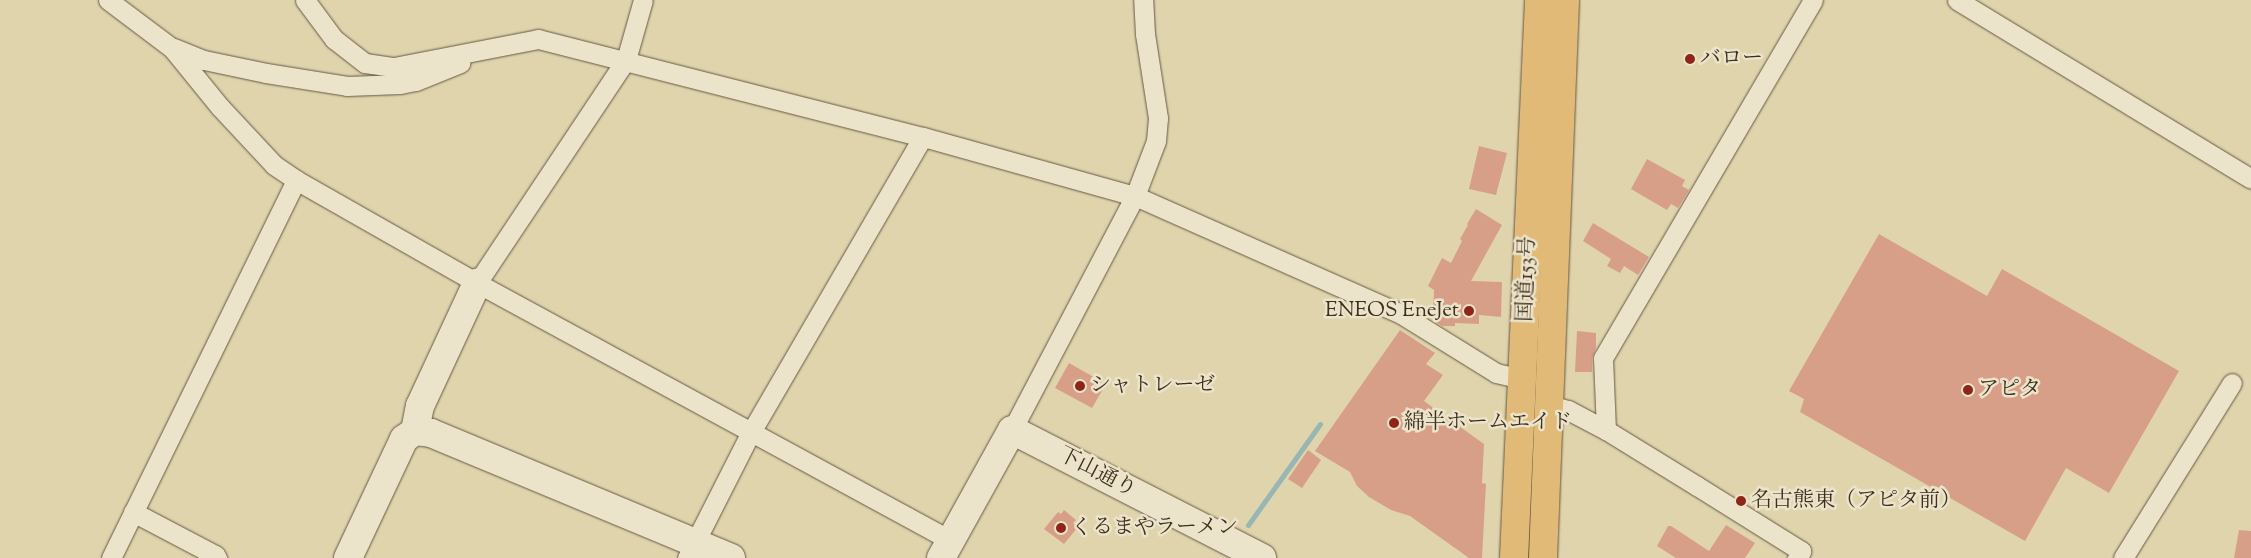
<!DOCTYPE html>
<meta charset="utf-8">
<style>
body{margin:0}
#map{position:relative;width:2251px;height:558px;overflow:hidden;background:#e0d4ad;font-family:"Sorts Mill Goudy","Noto Serif JP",serif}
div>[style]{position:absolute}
.stream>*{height:5px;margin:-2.5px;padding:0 2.5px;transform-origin:2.5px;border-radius:2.5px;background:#97b6b4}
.building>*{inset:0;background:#d89f88}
.roads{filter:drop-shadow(0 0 1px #665842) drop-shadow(0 0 1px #665842)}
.street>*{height:19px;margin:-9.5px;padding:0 9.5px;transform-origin:9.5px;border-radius:9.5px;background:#ebe3ca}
.secondary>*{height:28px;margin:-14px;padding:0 14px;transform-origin:14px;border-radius:14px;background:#ebe3ca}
.highway>*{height:28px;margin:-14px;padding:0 14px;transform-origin:14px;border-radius:14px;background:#e0ba76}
.dots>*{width:14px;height:14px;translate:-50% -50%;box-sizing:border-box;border:2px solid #ebe3ca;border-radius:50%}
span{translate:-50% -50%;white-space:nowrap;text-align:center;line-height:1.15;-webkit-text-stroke:5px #ebe3ca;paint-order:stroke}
.poi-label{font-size:21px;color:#3d2e1e}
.left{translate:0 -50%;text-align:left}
.right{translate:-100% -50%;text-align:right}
.street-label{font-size:21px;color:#3d2e1e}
</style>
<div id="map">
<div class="stream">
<i style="left:1248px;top:525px;width:124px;rotate:-54.5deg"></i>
</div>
<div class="building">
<i style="clip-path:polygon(1479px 146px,1507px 153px,1496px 195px,1469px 189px)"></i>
<i style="clip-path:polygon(1647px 159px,1685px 180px,1682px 186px,1689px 190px,1678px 208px,1671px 204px,1667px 210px,1631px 189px)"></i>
<i style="clip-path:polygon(1476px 209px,1502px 225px,1471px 281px,1502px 282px,1501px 317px,1479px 315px,1479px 324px,1455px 323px,1455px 326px,1442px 326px,1433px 320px,1434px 290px,1428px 286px,1442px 258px,1451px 263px,1462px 241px,1460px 239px,1468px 225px,1467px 224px)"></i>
<i style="clip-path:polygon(1593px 223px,1649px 257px,1638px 275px,1624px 266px,1620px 273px,1607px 266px,1611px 259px,1583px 241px)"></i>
<i style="clip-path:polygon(1879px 234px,1987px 296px,2002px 269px,2179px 371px,2109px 493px,2066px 468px,2025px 541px,1800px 412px,1804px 399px,1789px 391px)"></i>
<i style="clip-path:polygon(1400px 330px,1435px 353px,1426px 364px,1443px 375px,1424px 401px,1484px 444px,1482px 483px,1486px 484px,1482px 558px,1469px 558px,1410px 516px,1391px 510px,1369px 497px,1357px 486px,1350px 472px,1315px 451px)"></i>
<i style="clip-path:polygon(1577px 331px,1596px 333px,1596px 348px,1592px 358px,1592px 372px,1575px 372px)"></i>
<i style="clip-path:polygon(1069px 363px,1106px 384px,1092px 408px,1055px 388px)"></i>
<i style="clip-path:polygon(1308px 450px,1321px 460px,1302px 488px,1288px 479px)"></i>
<i style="clip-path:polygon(1064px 510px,1076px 520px,1073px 523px,1078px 527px,1064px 544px,1044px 529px,1058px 512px,1061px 514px)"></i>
<i style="clip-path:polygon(1726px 525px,1755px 543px,1745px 558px,1676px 558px,1657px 546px,1668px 526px,1671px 526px,1709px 551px)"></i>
<i style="clip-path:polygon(2239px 530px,2251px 531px,2251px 558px,2234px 558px)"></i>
</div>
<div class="roads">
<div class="street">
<i style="left:108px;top:0;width:80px;rotate:36.9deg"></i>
<i style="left:172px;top:48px;width:76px;rotate:50.9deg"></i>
<i style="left:220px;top:107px;width:79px;rotate:47deg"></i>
<i style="left:274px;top:165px;width:27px;rotate:34deg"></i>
<i style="left:296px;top:180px;width:208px;rotate:29.6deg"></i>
<i style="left:477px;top:283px;width:538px;rotate:28.52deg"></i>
<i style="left:305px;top:0;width:49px;rotate:53.4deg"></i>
<i style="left:334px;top:39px;width:39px;rotate:38deg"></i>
<i style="left:365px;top:63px;width:29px;rotate:8deg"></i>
<i style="left:394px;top:67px;width:147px;rotate:-11deg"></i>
<i style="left:538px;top:39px;width:397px;rotate:14.3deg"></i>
<i style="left:923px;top:137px;width:220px;rotate:15.6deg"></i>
<i style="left:1135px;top:196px;width:291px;rotate:23.9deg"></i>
<i style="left:1401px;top:314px;width:112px;rotate:31.8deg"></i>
<i style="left:1496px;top:373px;width:28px;rotate:13deg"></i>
<i style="left:1957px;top:0;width:344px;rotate:31.3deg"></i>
<i style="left:174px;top:48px;width:32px;rotate:22deg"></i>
<i style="left:204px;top:60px;width:63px;rotate:11.8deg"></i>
<i style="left:266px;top:73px;width:82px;rotate:9.1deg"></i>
<i style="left:347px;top:86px;width:53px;rotate:-2.2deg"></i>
<i style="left:400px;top:84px;width:16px;rotate:-11deg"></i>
<i style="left:416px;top:81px;width:48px;rotate:-22.2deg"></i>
<i style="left:477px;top:283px;width:268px;rotate:-56.3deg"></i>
<i style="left:626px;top:60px;width:62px;rotate:-74.2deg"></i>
<i style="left:1549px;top:405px;width:20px;rotate:15deg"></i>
<i style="left:1568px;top:410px;width:43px;rotate:27.8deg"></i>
<i style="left:1606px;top:430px;width:107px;rotate:31.6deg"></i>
<i style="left:1697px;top:486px;width:123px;rotate:32deg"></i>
<i style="left:1801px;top:551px;width:8px;rotate:120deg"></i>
<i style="left:1012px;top:430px;width:264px;rotate:-62.3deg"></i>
<i style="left:1135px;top:196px;width:59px;rotate:-69.1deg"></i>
<i style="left:1156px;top:141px;width:23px;rotate:-85deg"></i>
<i style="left:1158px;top:118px;width:85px;rotate:-98.8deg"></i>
<i style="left:1145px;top:34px;width:34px;rotate:-93deg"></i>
<i style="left:1606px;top:430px;width:72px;rotate:-92.4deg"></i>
<i style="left:1603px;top:358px;width:415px;rotate:-59.6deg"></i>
<i style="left:133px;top:512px;width:93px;rotate:27.7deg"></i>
<i style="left:215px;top:555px;width:4px;rotate:56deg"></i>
<i style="left:111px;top:558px;width:421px;rotate:-63.9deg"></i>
<i style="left:687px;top:558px;width:141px;rotate:-63.1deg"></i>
<i style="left:751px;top:432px;width:341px;rotate:-59.8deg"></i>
<i style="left:2123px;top:558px;width:206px;rotate:-58.1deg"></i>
</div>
<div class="secondary">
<i style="left:415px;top:431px;width:25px;rotate:-79deg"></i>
<i style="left:420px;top:406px;width:136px;rotate:-65.1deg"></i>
<i style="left:348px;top:558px;width:132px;rotate:-64.8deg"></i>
<i style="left:404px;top:439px;width:14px;rotate:-36deg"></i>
<i style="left:415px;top:431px;width:16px;rotate:7deg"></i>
<i style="left:431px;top:433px;width:325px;rotate:22.6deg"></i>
<i style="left:941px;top:558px;width:146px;rotate:-61deg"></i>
<i style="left:1012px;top:430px;width:281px;rotate:27.1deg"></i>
</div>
<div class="highway">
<i style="left:1514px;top:558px;width:559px;rotate:-87.43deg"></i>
<i style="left:1543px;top:558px;width:558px;rotate:-87.74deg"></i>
</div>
</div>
<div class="dots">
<i style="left:1690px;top:59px;background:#8f2418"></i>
<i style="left:1469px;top:311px;background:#8f2418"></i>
<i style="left:1080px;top:386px;background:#8f2418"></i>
<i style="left:1968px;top:390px;background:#8f2418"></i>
<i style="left:1394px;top:423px;background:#8f2418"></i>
<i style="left:1741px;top:501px;background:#8f2418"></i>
<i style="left:1061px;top:528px;background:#8f2418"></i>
</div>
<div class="poi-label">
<span class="left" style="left:1700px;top:59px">バロー</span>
<span class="right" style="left:1459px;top:311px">ENEOS EneJet</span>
<span class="left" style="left:1090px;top:386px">シャトレーゼ</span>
<span class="left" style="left:1978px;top:390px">アピタ</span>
<span class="left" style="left:1404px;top:423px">綿半ホームエイド</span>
<span class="left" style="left:1751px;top:501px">名古熊東（アピタ前）</span>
<span class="left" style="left:1071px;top:528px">くるまやラーメン</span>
</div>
<div class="street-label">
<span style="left:1527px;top:279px;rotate:-88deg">国道153号</span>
<span style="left:1097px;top:473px;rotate:27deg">下山通り</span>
</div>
</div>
